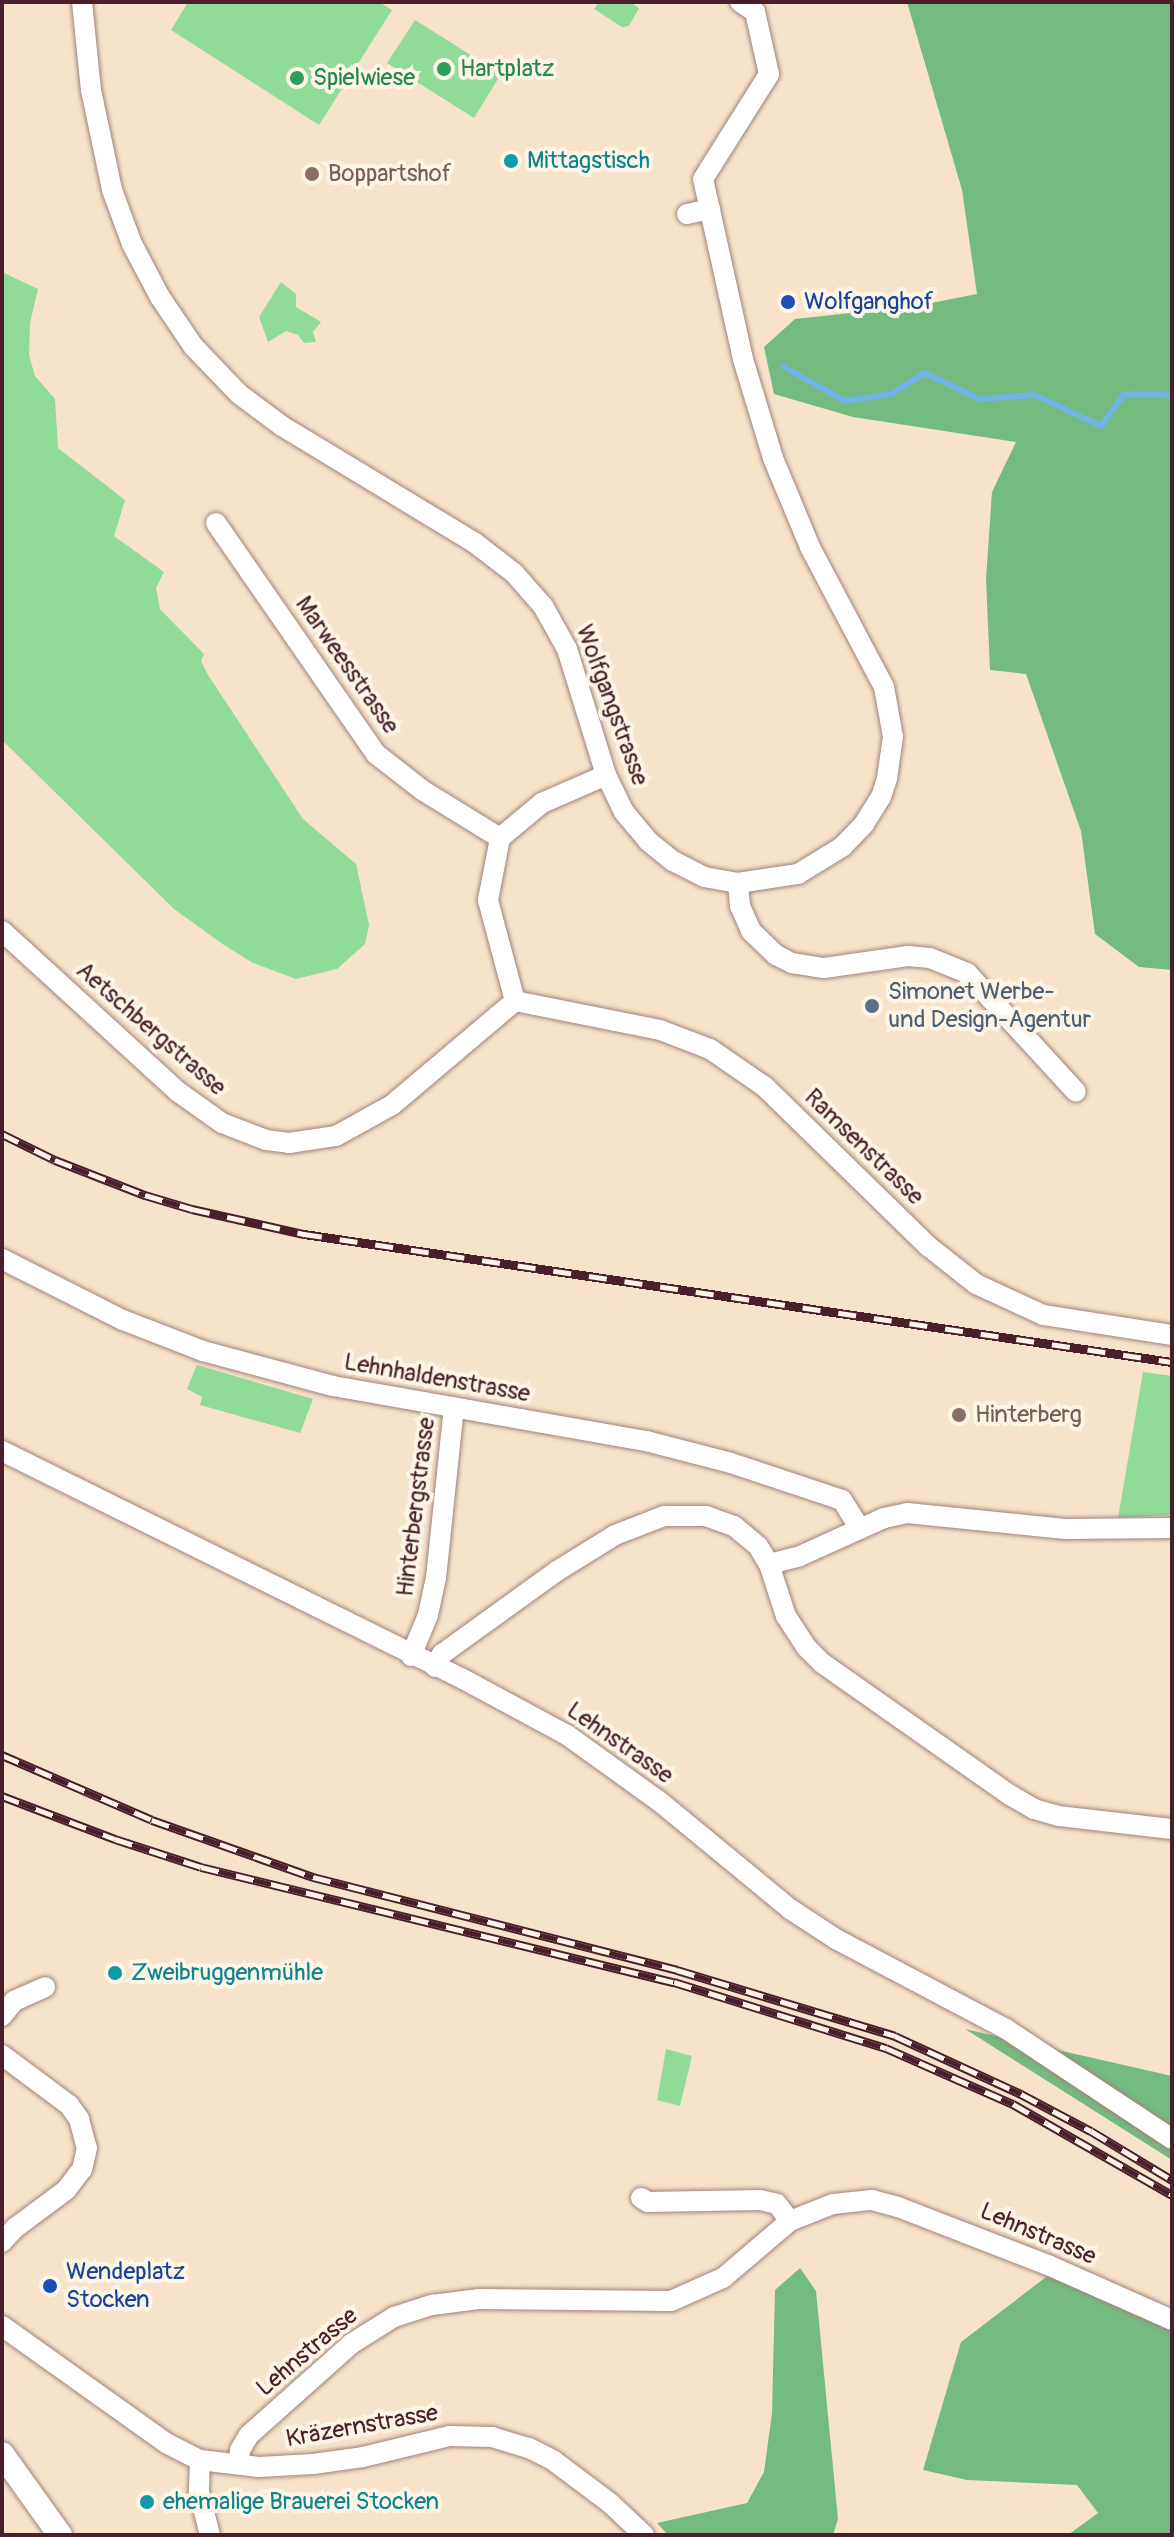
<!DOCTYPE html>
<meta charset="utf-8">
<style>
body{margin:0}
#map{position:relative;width:1174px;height:2537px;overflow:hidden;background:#f7e3ca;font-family:Pangolin,sans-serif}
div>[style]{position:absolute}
.green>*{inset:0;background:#90db97}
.forest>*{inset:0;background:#74bb80}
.stream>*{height:6px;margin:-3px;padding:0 3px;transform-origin:3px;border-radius:3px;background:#6fb5e6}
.roads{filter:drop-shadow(0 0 2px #a0817a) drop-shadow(0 0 2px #a0817a)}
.minor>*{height:20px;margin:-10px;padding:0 10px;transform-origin:10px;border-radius:10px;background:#fff}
.major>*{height:24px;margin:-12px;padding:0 12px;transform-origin:12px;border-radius:12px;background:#fff}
.rail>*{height:9px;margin-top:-4.5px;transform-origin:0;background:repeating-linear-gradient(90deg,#fcf5e5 0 18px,#4a1f2b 0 36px);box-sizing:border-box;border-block:2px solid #4a1f2b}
.dots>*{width:22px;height:22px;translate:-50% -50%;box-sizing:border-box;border:4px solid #fcf5e5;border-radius:50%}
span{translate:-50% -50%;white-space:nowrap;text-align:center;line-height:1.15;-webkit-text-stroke:8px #fcf5e5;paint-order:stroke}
.leisure-label{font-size:24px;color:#27864d}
.left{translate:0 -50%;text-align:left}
.culture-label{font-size:24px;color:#0d838f}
.education-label{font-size:24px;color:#785e54}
.transit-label{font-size:24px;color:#164399}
.street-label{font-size:24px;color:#4a1f2b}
.service-label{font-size:24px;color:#4e5e75}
.frame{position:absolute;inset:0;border:4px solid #4a1f2b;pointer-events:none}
</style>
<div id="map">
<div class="green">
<i style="clip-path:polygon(188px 2px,379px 2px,392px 10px,319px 125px,171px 30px)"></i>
<i style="clip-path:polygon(599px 2px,630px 2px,639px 8px,629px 26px,622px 27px,594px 9px)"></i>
<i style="clip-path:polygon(415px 20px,501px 74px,474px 118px,387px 63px)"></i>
<i style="clip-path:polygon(2px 272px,38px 289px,30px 323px,29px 355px,35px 376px,55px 399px,58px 448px,125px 500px,114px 536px,164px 572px,156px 588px,160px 609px,204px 654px,201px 661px,208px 675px,303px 819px,356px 864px,369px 925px,365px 944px,337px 969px,296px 979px,253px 963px,224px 945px,174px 909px,2px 740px)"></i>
<i style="clip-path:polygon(281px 282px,296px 294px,296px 307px,321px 322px,313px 332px,316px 342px,304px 343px,298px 335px,286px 331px,268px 342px,259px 317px)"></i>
<i style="clip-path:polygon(197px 1365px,313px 1399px,300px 1433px,200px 1405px,202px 1397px,187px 1389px)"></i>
<i style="clip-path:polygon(1143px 1372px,1172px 1376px,1172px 1515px,1118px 1518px)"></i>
<i style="clip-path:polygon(666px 2049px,692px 2056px,680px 2106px,657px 2100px)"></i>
</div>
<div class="forest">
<i style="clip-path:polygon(907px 2px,1172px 2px,1172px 970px,1139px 967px,1095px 934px,1081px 831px,1026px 674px,990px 670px,986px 579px,992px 492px,1016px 442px,853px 417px,774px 394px,764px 347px,795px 319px,916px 306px,977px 294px,962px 190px)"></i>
<i style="clip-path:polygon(965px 2029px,1172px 2076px,1172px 2160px)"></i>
<i style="clip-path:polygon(800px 2268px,816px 2291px,838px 2519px,833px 2535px,668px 2535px,657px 2523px,747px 2503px,764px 2472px,772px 2413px,775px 2290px)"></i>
<i style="clip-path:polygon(1050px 2274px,1172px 2323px,1172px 2535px,1068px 2535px,1098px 2513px,1077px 2485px,967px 2480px,923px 2470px,961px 2342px)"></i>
</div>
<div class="stream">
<i style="left:784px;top:367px;width:70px;rotate:29.1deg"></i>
<i style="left:845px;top:401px;width:47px;rotate:-8.7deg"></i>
<i style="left:891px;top:394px;width:40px;rotate:-32deg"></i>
<i style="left:925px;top:373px;width:60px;rotate:25.7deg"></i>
<i style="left:979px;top:399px;width:56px;rotate:-4.1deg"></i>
<i style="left:1035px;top:395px;width:73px;rotate:25.2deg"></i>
<i style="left:1101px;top:426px;width:39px;rotate:-54deg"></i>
<i style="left:1124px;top:394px;width:48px;rotate:1.2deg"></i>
</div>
<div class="roads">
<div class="minor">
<i style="left:82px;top:2px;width:88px;rotate:84.2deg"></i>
<i style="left:91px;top:90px;width:102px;rotate:78.1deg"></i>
<i style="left:112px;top:190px;width:58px;rotate:69.7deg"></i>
<i style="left:132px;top:244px;width:60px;rotate:62.2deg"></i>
<i style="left:160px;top:297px;width:59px;rotate:56deg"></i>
<i style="left:193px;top:346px;width:66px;rotate:46.2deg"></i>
<i style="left:239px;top:394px;width:54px;rotate:36.7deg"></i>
<i style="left:282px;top:426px;width:226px;rotate:31.2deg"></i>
<i style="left:475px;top:543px;width:49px;rotate:37.6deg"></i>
<i style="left:514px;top:573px;width:44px;rotate:48.7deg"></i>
<i style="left:543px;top:606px;width:49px;rotate:60.8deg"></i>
<i style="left:567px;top:649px;width:132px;rotate:72.8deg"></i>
<i style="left:606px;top:775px;width:41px;rotate:64.1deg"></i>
<i style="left:624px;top:812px;width:38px;rotate:50deg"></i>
<i style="left:648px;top:841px;width:32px;rotate:39deg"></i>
<i style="left:673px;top:861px;width:35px;rotate:27deg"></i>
<i style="left:704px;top:877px;width:35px;rotate:10deg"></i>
<i style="left:738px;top:883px;width:61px;rotate:-8.5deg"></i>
<i style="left:798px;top:874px;width:52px;rotate:-31.5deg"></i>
<i style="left:842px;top:847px;width:32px;rotate:-46deg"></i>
<i style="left:864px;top:824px;width:32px;rotate:-58deg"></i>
<i style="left:881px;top:797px;width:20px;rotate:-72deg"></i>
<i style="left:887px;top:778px;width:41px;rotate:-81.7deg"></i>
<i style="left:893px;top:737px;width:51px;rotate:-100.2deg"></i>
<i style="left:884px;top:687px;width:158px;rotate:-117.9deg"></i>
<i style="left:810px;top:547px;width:96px;rotate:-112.6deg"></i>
<i style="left:773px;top:458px;width:103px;rotate:-106.9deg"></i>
<i style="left:743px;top:359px;width:184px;rotate:-102.5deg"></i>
<i style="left:703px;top:179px;width:124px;rotate:-57.8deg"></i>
<i style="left:769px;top:74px;width:64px;rotate:-102.7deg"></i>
<i style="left:755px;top:12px;width:18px;rotate:-146deg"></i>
<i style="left:687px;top:214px;width:24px;rotate:-12deg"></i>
<i style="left:216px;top:523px;width:281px;rotate:55.3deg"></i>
<i style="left:376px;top:754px;width:58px;rotate:38deg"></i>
<i style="left:422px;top:790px;width:92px;rotate:31.6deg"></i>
<i style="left:738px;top:883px;width:23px;rotate:85deg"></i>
<i style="left:740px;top:906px;width:27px;rotate:66deg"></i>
<i style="left:751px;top:931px;width:35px;rotate:44deg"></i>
<i style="left:776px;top:955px;width:18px;rotate:27deg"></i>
<i style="left:792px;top:963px;width:32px;rotate:9deg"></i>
<i style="left:824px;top:968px;width:85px;rotate:-8.1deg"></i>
<i style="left:908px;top:956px;width:22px;rotate:5deg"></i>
<i style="left:930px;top:958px;width:40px;rotate:22deg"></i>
<i style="left:967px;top:973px;width:161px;rotate:47.5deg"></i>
<i style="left:2px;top:931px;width:237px;rotate:42.4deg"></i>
<i style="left:177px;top:1091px;width:55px;rotate:35.4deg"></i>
<i style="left:222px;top:1123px;width:47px;rotate:21.1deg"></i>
<i style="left:266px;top:1140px;width:23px;rotate:7deg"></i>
<i style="left:289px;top:1143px;width:48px;rotate:-8.5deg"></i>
<i style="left:336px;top:1136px;width:64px;rotate:-29deg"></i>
<i style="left:392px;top:1105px;width:161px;rotate:-40.2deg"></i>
<i style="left:515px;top:1001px;width:105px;rotate:-105deg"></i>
<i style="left:488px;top:900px;width:63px;rotate:-79deg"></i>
<i style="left:500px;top:838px;width:55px;rotate:-39.8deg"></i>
<i style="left:542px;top:803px;width:70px;rotate:-23.6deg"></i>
<i style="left:515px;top:1001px;width:148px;rotate:11.3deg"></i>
<i style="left:660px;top:1030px;width:53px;rotate:20.8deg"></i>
<i style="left:710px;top:1049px;width:67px;rotate:34.6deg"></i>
<i style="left:765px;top:1087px;width:228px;rotate:44.3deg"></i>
<i style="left:928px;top:1246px;width:61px;rotate:38.4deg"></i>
<i style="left:976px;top:1284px;width:74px;rotate:24.8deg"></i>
<i style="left:1043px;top:1315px;width:131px;rotate:8.8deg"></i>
<i style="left:2px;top:1259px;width:136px;rotate:26.8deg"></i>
<i style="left:123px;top:1320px;width:86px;rotate:21.2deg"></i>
<i style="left:203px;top:1351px;width:135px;rotate:15.1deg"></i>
<i style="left:333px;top:1386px;width:318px;rotate:10deg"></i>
<i style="left:646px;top:1441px;width:88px;rotate:14.5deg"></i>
<i style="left:731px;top:1463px;width:117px;rotate:18.4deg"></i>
<i style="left:842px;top:1500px;width:34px;rotate:58deg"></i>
<i style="left:2px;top:1451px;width:514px;rotate:26.32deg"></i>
<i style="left:463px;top:1679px;width:118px;rotate:28.3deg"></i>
<i style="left:567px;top:1735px;width:113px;rotate:35.7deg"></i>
<i style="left:659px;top:1801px;width:170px;rotate:39.5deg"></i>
<i style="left:790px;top:1909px;width:55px;rotate:33.1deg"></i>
<i style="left:836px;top:1939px;width:192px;rotate:27.9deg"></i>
<i style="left:1006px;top:2029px;width:199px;rotate:33.5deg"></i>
<i style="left:769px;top:1564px;width:32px;rotate:-14deg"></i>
<i style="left:800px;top:1556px;width:92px;rotate:-24.3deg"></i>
<i style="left:884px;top:1518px;width:24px;rotate:-12deg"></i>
<i style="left:907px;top:1513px;width:159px;rotate:5.8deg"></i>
<i style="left:1065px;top:1529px;width:107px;rotate:-0.5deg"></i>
<i style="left:411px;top:1656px;width:44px;rotate:-67.5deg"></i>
<i style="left:428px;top:1615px;width:38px;rotate:-78deg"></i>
<i style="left:436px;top:1578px;width:171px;rotate:-84deg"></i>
<i style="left:435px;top:1667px;width:15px;rotate:-62deg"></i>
<i style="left:442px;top:1654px;width:142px;rotate:-35.8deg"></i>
<i style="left:557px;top:1571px;width:68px;rotate:-31.8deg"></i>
<i style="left:615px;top:1535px;width:53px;rotate:-21.2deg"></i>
<i style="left:664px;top:1516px;width:42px"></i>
<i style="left:706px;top:1516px;width:30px;rotate:20deg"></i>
<i style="left:734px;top:1526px;width:31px;rotate:40deg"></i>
<i style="left:758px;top:1546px;width:21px;rotate:59deg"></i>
<i style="left:769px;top:1564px;width:55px;rotate:71.9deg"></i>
<i style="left:786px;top:1616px;width:37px;rotate:57deg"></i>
<i style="left:806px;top:1647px;width:23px;rotate:45deg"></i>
<i style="left:822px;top:1663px;width:230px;rotate:35.1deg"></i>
<i style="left:1010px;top:1795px;width:28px;rotate:30deg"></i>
<i style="left:1034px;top:1809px;width:26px;rotate:16deg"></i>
<i style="left:1059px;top:1816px;width:114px;rotate:6.6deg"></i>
<i style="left:2px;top:2016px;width:19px;rotate:-51deg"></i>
<i style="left:14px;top:2001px;width:34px;rotate:-24deg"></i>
<i style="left:2px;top:2055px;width:84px;rotate:36.7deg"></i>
<i style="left:69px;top:2105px;width:17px;rotate:54deg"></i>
<i style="left:79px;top:2119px;width:30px;rotate:75deg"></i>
<i style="left:87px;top:2148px;width:22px;rotate:103deg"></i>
<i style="left:82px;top:2169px;width:26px;rotate:127deg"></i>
<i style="left:66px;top:2190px;width:64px;rotate:143.3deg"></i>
<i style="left:15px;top:2228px;width:19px;rotate:133deg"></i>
<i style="left:641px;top:2198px;width:8px;rotate:30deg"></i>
<i style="left:648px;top:2202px;width:112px;rotate:-1deg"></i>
<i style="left:760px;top:2200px;width:17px;rotate:13deg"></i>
<i style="left:777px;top:2204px;width:21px;rotate:53deg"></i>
<i style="left:2px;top:2326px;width:201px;rotate:35.5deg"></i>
<i style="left:166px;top:2443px;width:38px;rotate:27deg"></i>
<i style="left:200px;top:2460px;width:59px;rotate:6.8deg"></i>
<i style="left:259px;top:2467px;width:54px;rotate:-3.2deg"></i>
<i style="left:313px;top:2464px;width:50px;rotate:-8deg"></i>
<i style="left:363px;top:2457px;width:89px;rotate:-13.6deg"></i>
<i style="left:450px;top:2436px;width:42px;rotate:1.4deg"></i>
<i style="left:492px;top:2437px;width:39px;rotate:17deg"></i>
<i style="left:529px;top:2448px;width:28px;rotate:27deg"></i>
<i style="left:554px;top:2461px;width:70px;rotate:36.9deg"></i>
<i style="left:610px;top:2503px;width:47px;rotate:43.3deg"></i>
<i style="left:200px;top:2460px;width:32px;rotate:92deg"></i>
<i style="left:199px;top:2492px;width:44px;rotate:75.7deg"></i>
<i style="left:239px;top:2464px;width:14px;rotate:-86deg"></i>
<i style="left:240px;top:2450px;width:17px;rotate:-59deg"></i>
<i style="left:249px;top:2435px;width:137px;rotate:-41.7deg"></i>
<i style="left:351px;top:2344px;width:51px;rotate:-32.1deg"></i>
<i style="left:394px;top:2317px;width:40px;rotate:-18deg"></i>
<i style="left:432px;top:2305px;width:46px;rotate:-7.4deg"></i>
<i style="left:478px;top:2299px;width:193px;rotate:0.6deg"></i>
<i style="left:671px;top:2301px;width:57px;rotate:-23.9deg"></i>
<i style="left:723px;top:2278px;width:88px;rotate:-40.4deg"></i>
<i style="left:790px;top:2221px;width:46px;rotate:-21.6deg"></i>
<i style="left:833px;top:2204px;width:39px;rotate:-6deg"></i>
<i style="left:872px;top:2200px;width:27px;rotate:15deg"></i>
<i style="left:898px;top:2207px;width:163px;rotate:21.2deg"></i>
<i style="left:1050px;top:2266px;width:133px;rotate:23.9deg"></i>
</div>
<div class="major">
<i style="left:2px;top:2454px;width:100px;rotate:54.4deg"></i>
</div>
</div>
<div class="rail">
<i style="left:2px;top:1134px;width:59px;rotate:26.1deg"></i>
<i style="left:55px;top:1160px;width:97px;rotate:21.3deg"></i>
<i style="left:145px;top:1195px;width:49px;rotate:16.6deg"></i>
<i style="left:192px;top:1209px;width:115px;rotate:12.6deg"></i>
<i style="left:304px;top:1234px;width:877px;rotate:8.39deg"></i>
<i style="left:2px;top:1755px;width:163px;rotate:23.4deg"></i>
<i style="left:152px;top:1820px;width:171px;rotate:19.5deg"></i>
<i style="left:313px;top:1877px;width:376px;rotate:14.3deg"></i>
<i style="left:677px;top:1970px;width:228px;rotate:16.8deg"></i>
<i style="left:895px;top:2036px;width:139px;rotate:24.7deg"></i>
<i style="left:1021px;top:2094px;width:79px;rotate:27.9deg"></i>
<i style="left:1091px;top:2131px;width:95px;rotate:31.2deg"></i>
<i style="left:2px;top:1796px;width:121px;rotate:20.8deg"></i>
<i style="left:115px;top:1839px;width:90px;rotate:18deg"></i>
<i style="left:201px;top:1867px;width:487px;rotate:13.7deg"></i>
<i style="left:674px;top:1982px;width:222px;rotate:17.3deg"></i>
<i style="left:886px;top:2048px;width:139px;rotate:23.8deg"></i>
<i style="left:1013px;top:2104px;width:183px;rotate:29.8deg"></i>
</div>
<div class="dots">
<i style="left:444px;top:69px;background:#2e9e5b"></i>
<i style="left:297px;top:78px;background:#2e9e5b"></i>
<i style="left:511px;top:161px;background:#0f9aa8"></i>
<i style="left:312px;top:174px;background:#8d6e63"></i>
<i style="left:788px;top:302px;background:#1a4fb4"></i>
<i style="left:872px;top:1006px;background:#5c6f8a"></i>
<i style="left:959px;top:1415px;background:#8d6e63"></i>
<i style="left:115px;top:1973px;background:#0f9aa8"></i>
<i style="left:50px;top:2286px;background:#1a4fb4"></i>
<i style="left:147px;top:2502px;background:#0f9aa8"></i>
</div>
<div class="leisure-label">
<span class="left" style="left:460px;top:69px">Hartplatz</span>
<span class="left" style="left:313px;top:78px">Spielwiese</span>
</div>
<div class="culture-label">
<span class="left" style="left:527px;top:161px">Mittagstisch</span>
<span class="left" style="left:131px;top:1973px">Zweibruggenmühle</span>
<span class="left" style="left:163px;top:2502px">ehemalige Brauerei Stocken</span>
</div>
<div class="education-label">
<span class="left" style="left:328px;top:174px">Boppartshof</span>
<span class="left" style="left:975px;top:1415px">Hinterberg</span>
</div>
<div class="transit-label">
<span class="left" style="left:804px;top:302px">Wolfganghof</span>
<span class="left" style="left:66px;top:2286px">Wendeplatz<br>Stocken</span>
</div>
<div class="street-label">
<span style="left:347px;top:665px;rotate:55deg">Marweesstrasse</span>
<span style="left:612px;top:705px;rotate:70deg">Wolfgangstrasse</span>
<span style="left:151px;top:1029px;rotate:41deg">Aetschbergstrasse</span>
<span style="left:864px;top:1147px;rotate:44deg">Ramsenstrasse</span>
<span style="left:437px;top:1378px;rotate:10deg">Lehnhaldenstrasse</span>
<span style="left:416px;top:1507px;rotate:-83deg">Hinterbergstrasse</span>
<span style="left:620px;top:1743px;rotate:35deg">Lehnstrasse</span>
<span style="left:1038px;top:2234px;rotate:23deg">Lehnstrasse</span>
<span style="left:307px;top:2352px;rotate:-40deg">Lehnstrasse</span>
<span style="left:362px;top:2426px;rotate:-10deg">Kräzernstrasse</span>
</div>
<div class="service-label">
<span class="left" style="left:888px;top:1006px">Simonet Werbe-<br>und Design-Agentur</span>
</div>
<div class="frame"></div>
</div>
